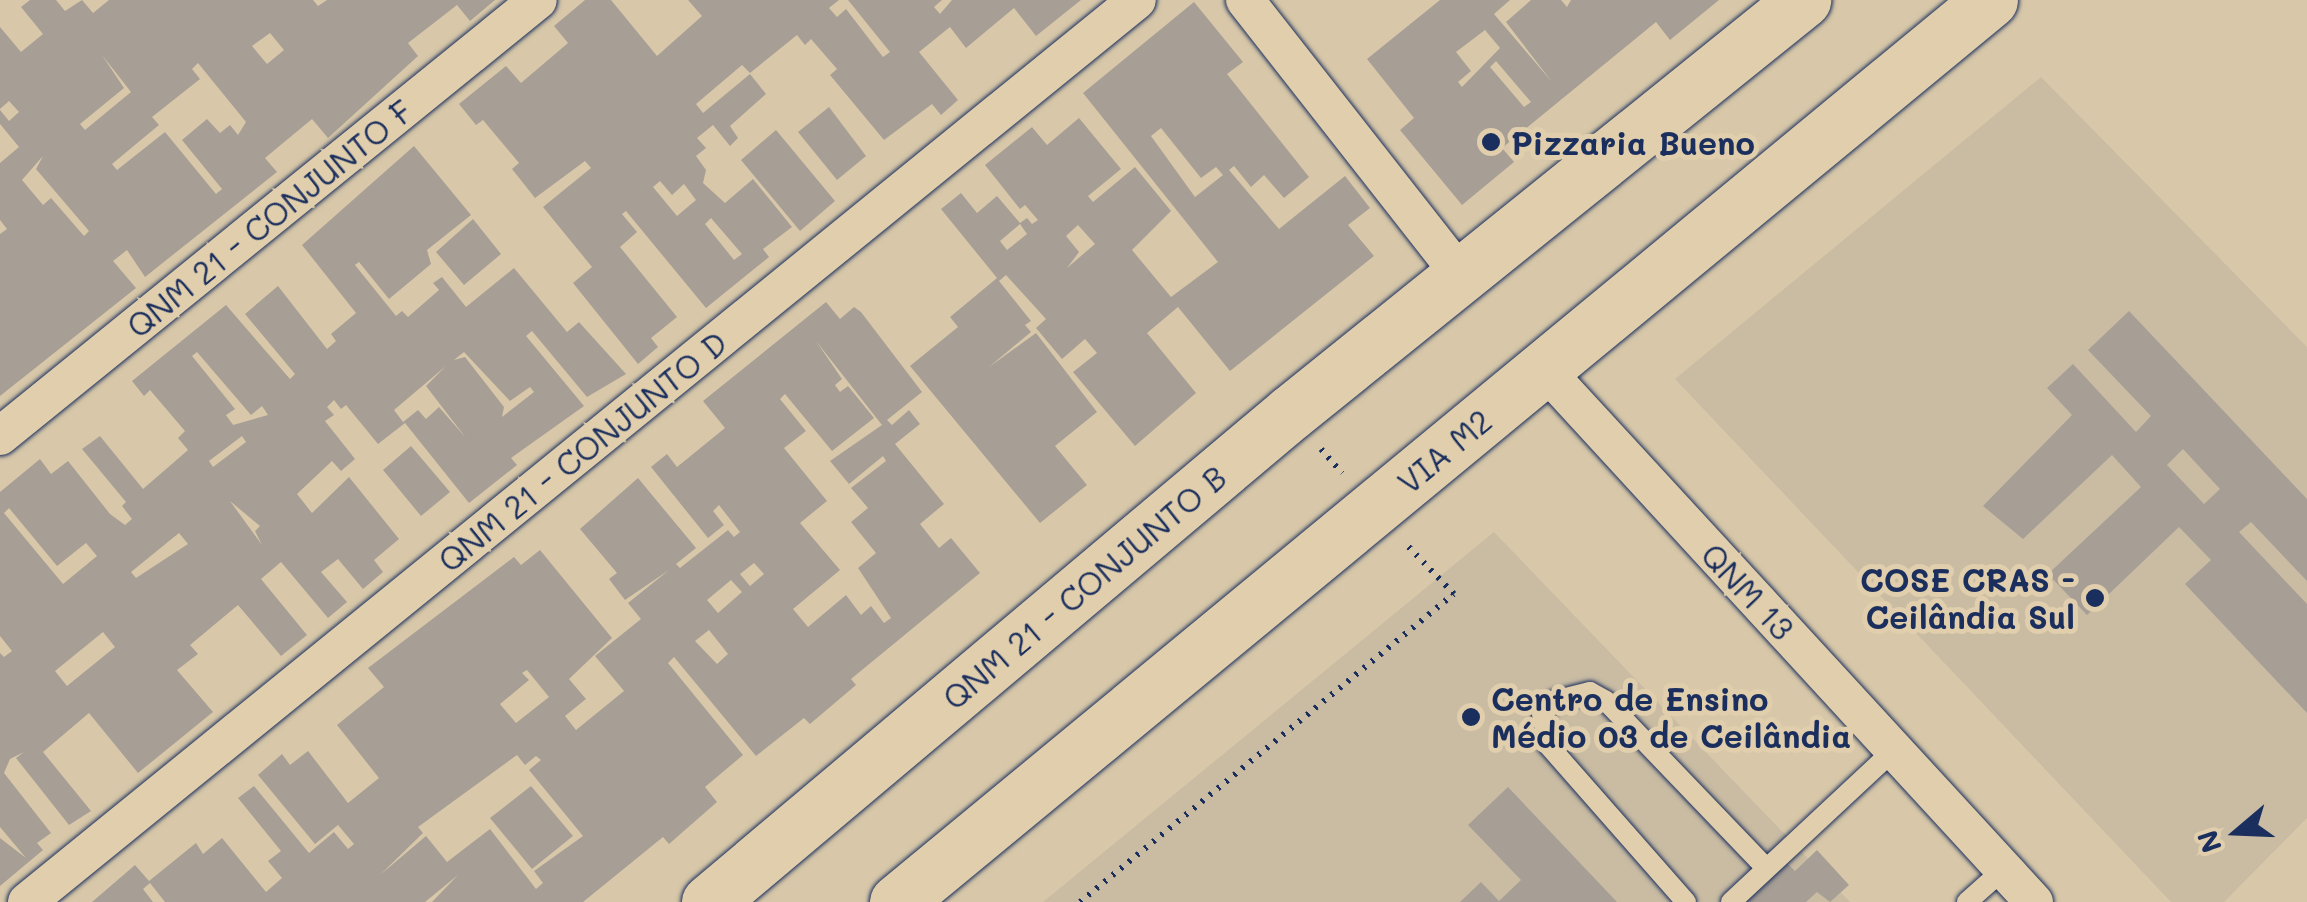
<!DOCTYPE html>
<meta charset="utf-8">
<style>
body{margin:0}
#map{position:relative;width:2307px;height:902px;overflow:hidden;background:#d8c8a9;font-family:Mali,sans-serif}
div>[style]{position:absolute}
.built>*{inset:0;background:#c9bca3}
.building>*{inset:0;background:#a79f95}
.path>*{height:6px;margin-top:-3px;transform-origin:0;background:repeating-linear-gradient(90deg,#1b2f5e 0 2.5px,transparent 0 10.5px)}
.roads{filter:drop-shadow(0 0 2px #1b2f5e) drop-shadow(0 0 2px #1b2f5e)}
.service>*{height:20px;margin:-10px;padding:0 10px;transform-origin:10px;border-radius:10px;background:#e0ceac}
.minor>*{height:38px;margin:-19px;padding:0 19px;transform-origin:19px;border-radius:19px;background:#e0ceac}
.secondary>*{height:55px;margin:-27.5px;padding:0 27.5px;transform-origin:27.5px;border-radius:27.5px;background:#e0ceac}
.dots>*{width:28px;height:28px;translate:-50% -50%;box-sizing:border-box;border:5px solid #e0ceac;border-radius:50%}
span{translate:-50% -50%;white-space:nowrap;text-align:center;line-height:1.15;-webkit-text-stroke:10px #e0ceac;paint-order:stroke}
.poi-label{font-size:32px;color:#1b2f5e;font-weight:700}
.left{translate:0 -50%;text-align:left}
.right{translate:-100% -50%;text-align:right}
.street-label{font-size:32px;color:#1b2f5e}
.north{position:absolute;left:2187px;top:782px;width:100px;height:100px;-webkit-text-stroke:8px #e0ceac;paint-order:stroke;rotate:251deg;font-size:28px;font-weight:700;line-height:40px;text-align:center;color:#1b2f5e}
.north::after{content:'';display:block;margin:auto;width:35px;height:45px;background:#1b2f5e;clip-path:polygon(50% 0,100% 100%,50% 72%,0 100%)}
</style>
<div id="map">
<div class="built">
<i style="clip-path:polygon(2041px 77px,2307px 347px,2307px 818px,2224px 902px,2171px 902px,1675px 379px)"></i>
<i style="clip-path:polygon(1494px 532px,1850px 902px,1043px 902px)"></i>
</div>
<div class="building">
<i style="clip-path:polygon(evenodd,30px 0,56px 0,65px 11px,82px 0,93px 13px,109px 0,313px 0,318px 6px,327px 0,495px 0,470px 21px,457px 5px,408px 43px,418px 56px,328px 138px,312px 119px,265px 158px,277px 172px,145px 277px,127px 250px,113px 261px,136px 288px,0 396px,0 234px,7px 229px,0 220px,0 163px,19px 147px,0 124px,0 110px,9px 121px,19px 112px,9px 101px,0 109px,0 27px,21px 52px,43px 34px,21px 7px,30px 0,270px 33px,284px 50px,267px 64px,252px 46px,270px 33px,30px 0,102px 55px,131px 92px,85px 130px,80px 124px,124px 88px,102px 55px,30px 0,198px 63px,246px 122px,238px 135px,230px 125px,220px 133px,207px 119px,182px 140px,222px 189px,216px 194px,165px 132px,117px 170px,112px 164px,159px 125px,152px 117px,200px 79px,192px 69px,198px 63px,30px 0,43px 156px,36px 169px,89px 231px,84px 236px,51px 198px,43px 205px,22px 180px,43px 156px)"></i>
<i style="clip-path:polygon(evenodd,585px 0,611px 0,657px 56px,702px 16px,688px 0,839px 0,829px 8px,837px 17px,846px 9px,883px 57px,890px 52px,848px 0,942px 0,934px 7px,940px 14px,952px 0,1081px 0,1036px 36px,1014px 8px,966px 48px,950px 27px,919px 52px,958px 100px,941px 115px,932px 104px,884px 140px,830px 75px,837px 69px,811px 39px,805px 45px,797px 35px,750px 73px,742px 65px,696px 104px,703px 113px,750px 74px,766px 94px,730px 126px,738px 138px,730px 146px,713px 125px,697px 138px,706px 148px,696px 156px,706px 170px,703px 183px,725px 203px,753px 179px,792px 227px,763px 249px,769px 257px,706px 308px,626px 211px,622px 214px,637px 232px,620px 247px,677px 317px,651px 338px,658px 347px,638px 364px,573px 283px,592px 267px,543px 207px,591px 168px,585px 161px,535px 198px,512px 169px,519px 163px,483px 120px,476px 125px,459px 104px,506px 66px,521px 83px,568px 43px,554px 26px,585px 0,660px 181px,672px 195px,684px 184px,696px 200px,677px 216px,653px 187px,660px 181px,585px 0,711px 218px,742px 254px,734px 260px,705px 224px,711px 218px)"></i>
<i style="clip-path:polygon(evenodd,1440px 0,1510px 0,1494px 14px,1552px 82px,1506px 22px,1531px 0,1561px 0,1567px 7px,1571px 0,1719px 0,1670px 40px,1656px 22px,1502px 148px,1514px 162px,1462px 205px,1400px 130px,1414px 118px,1367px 59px,1440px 0,1485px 30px,1500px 48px,1462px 87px,1458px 82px,1471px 71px,1456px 52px,1485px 30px,1440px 0,1496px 61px,1531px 102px,1524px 107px,1490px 67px,1496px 61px)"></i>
<i style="clip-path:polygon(evenodd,1194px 2px,1243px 62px,1227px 74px,1309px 177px,1284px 198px,1264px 175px,1251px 187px,1234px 166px,1229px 170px,1279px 229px,1345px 176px,1370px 208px,1348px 225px,1374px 256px,1230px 371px,1178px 307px,1147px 333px,1196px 393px,1135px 446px,1073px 372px,1097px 353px,1085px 339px,1062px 359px,1036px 328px,1046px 319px,1006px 275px,999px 281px,1031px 321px,1025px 325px,1031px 332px,989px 367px,1036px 333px,1097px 412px,1055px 446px,1087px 485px,1040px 523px,910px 366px,958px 327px,950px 317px,997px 278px,941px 209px,961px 193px,977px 213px,997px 196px,1020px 223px,1027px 218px,1032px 224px,1038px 220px,1025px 205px,1020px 209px,985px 165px,1032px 127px,1047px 145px,1079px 118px,1121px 169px,1088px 196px,1093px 202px,1135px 167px,1171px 211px,1132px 250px,1171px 297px,1218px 262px,1083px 93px,1194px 2px,1161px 128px,1201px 178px,1216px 167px,1223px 175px,1195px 197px,1151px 136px,1161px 128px,1194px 2px,1020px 224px,1027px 234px,1007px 250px,1000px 241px,1020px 224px,1194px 2px,1078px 225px,1095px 244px,1067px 268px,1079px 252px,1066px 236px,1078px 225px)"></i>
<i style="clip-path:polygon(829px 107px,866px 156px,837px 180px,798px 132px)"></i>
<i style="clip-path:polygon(776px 130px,835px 201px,800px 231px,741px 160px)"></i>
<i style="clip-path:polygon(evenodd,414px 146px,471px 215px,427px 250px,431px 264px,389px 299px,359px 262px,355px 265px,396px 316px,402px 311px,408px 317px,439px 290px,433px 283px,442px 277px,466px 307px,514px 268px,567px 332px,579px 322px,626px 374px,587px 397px,532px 331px,526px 336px,584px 406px,511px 458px,517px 465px,469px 503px,405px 423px,378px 444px,346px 405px,341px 409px,334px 400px,327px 407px,334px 415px,325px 421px,355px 459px,341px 471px,332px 461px,297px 494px,312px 513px,349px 477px,399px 539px,374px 560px,383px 572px,363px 589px,338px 559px,321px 572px,347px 602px,328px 618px,281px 562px,261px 579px,307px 635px,281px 656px,238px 605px,190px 645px,198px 654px,177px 670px,213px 712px,138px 773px,89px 713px,43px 752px,91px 811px,69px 825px,16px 758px,24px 752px,10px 759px,4px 773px,51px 833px,37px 843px,43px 850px,0 886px,0 838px,26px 858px,0 827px,0 653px,4px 657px,12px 651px,0 636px,0 492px,40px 459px,51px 474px,68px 461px,110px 514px,125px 525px,132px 519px,122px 506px,126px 502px,82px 449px,100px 436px,143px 489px,188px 450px,178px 438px,185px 431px,150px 390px,144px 396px,132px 381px,226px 305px,290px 379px,295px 374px,245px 314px,278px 286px,327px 349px,336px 341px,331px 334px,356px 313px,302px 245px,414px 146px,197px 352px,251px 415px,262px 406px,268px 415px,233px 425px,226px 415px,235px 409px,192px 356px,197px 352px,414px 146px,464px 352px,510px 401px,530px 387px,534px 392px,502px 417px,504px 407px,465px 357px,454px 360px,464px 352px,414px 146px,446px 366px,426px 386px,466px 438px,439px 407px,426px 419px,418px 410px,403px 422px,394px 410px,446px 366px,414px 146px,242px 436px,246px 442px,213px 467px,209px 461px,242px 436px,414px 146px,230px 501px,260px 526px,255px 531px,262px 545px,230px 501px,414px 146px,9px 508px,57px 566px,86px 543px,97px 556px,63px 584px,4px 513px,9px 508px,414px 146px,179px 533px,188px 544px,136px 578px,131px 572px,179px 533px,414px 146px,103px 632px,115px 647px,67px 686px,55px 671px,103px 632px)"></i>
<i style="clip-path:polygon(473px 219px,501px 254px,464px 285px,436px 252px)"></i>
<i style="clip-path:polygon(evenodd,826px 302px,840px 319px,854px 307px,861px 312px,922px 392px,887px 420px,892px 425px,909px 410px,920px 424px,895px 444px,944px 504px,920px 524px,939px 548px,951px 538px,980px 573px,851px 679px,856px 685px,810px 724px,804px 718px,756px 756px,674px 657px,668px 663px,743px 755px,705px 787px,717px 802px,669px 844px,663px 837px,583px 902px,432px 902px,458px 875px,425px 902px,165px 902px,150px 883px,143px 889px,153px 902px,92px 902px,135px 865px,149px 881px,196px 843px,203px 854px,222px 838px,266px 892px,282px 878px,268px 861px,281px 851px,238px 798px,254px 786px,309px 853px,334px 832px,348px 849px,354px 844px,338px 825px,315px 844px,258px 775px,282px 754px,290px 765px,308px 751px,348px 803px,379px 778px,337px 725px,384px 687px,368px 668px,514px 557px,521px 565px,540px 550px,612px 638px,569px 679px,586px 699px,565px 716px,576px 730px,624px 691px,595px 656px,641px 619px,628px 603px,669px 570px,625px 600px,609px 579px,617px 573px,580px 529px,638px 478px,696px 548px,676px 564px,680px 568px,728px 530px,734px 537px,740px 532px,719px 505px,713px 511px,724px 525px,708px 538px,651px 467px,667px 454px,677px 467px,725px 428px,703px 401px,826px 302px,816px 341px,882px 425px,830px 461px,849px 484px,883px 456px,886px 461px,851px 488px,868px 508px,851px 522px,876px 553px,858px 568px,891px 618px,884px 623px,871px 606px,861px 615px,846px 595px,808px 627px,793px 609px,840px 570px,800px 523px,827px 501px,784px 448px,806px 431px,780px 399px,785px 394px,832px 451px,874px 418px,848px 386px,840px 392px,835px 385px,842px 379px,816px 341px,826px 302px,754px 563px,764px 574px,750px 586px,740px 574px,754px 563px,826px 302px,731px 580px,742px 592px,718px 613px,707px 600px,731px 580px,826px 302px,709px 630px,728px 654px,717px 664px,695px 641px,709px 630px,826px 302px,527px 670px,549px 697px,516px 723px,500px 704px,529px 680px,522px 673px,527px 670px,826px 302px,517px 755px,525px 765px,536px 756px,541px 760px,529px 770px,583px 836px,534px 871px,543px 883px,536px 889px,490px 829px,447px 862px,426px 836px,380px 875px,423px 833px,418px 827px,517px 755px)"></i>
<i style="clip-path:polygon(evenodd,2129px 311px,2307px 499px,2307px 581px,2251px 522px,2239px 532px,2307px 604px,2307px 713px,2185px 584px,2211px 560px,2179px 527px,2087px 615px,2048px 574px,2141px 487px,2112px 455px,2023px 539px,1983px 506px,2072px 415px,2047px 388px,2073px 364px,2136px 432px,2151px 416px,2088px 350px,2129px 311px,2183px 449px,2220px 489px,2204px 504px,2167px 465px,2183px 449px)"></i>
<i style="clip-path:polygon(411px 446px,450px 492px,421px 516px,383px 470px)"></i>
<i style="clip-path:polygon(531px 786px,573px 836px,532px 869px,490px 818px)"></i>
<i style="clip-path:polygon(1508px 787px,1617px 902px,1460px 902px,1481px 882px,1499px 901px,1521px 880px,1468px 825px)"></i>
<i style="clip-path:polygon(1817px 850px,1849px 885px,1830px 902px,1817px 892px,1806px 902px,1728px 902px,1785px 861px,1795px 871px)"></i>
</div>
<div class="path">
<i style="left:1321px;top:449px;width:32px;rotate:49deg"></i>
<i style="left:1080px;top:902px;width:484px;rotate:-39.5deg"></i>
<i style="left:1454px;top:594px;width:72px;rotate:-133.9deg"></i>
</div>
<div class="roads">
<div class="service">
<i style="left:1686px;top:902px;width:210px;rotate:-131.3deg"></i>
<i style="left:1547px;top:744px;width:30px;rotate:-99deg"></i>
<i style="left:1542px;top:714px;width:18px;rotate:-47deg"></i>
<i style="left:1554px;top:701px;width:37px;rotate:-14deg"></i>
<i style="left:1590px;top:692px;width:18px;rotate:29deg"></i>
<i style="left:1606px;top:701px;width:231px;rotate:46.2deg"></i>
<i style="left:1731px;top:902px;width:223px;rotate:-43deg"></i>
<i style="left:1967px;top:902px;width:50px;rotate:-41.7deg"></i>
</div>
<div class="minor">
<i style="left:1245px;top:0;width:353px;rotate:51.9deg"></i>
<i style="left:1544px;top:369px;width:724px;rotate:47.41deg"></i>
<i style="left:0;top:436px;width:692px;rotate:-39.02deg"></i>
<i style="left:27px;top:902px;width:1430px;rotate:-39.1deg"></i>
</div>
<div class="secondary">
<i style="left:709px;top:902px;width:759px;rotate:-40.09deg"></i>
<i style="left:1290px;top:413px;width:659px;rotate:-38.84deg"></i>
<i style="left:897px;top:902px;width:1417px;rotate:-39.53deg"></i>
</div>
</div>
<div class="dots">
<i style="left:1491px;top:142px;background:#1b2f5e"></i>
<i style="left:2095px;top:598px;background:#1b2f5e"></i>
<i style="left:1471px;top:717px;background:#1b2f5e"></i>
</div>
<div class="poi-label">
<span class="left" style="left:1511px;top:142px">Pizzaria Bueno</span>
<span class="right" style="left:2075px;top:598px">COSE CRAS -<br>Ceilândia Sul</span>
<span class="left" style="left:1491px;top:717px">Centro de Ensino<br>Médio 03 de Ceilândia</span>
</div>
<div class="street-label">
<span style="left:269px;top:218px;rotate:-39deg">QNM 21 - CONJUNTO F</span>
<span style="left:582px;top:451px;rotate:-39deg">QNM 21 - CONJUNTO D</span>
<span style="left:1444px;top:451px;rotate:-40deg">VIA M2</span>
<span style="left:1084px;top:587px;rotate:-40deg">QNM 21 - CONJUNTO B</span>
<span style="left:1748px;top:591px;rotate:47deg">QNM 13</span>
</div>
<div class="north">N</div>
</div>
